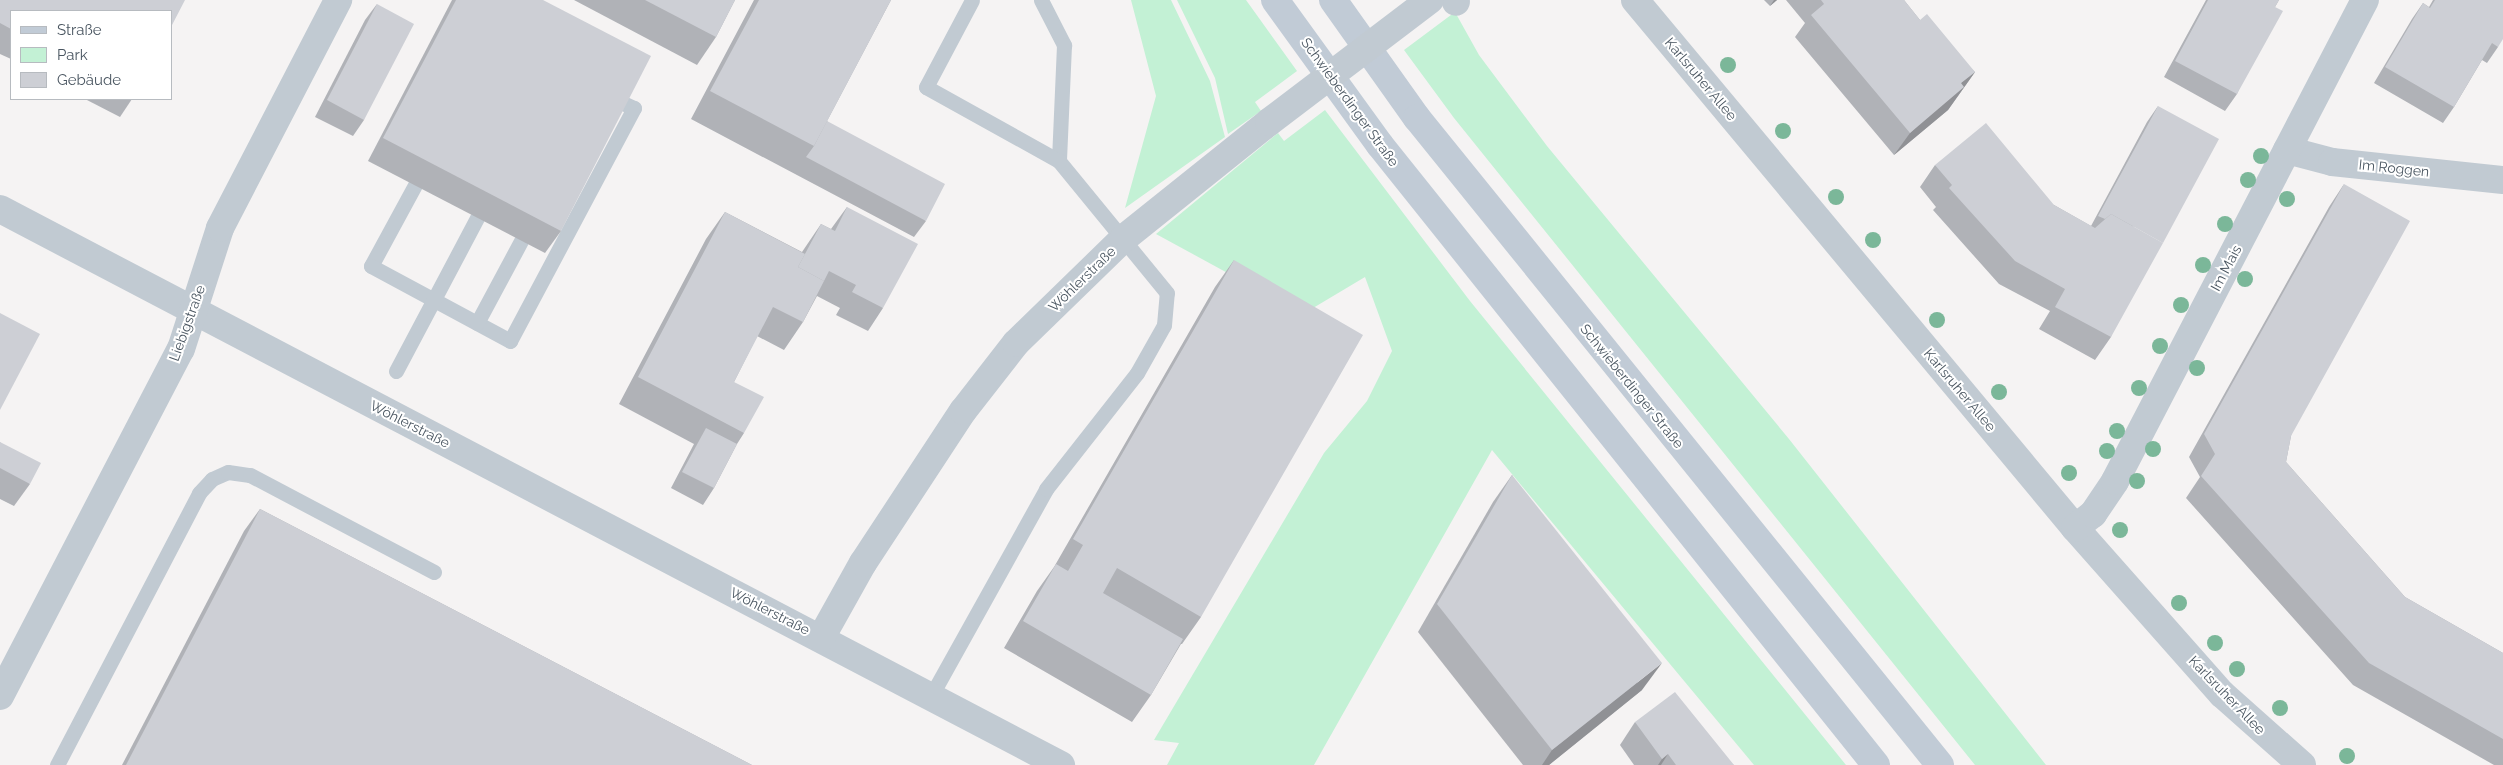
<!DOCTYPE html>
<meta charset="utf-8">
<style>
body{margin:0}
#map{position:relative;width:2503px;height:765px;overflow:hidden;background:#f5f3f3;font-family:Raleway,sans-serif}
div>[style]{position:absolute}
.green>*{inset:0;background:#c3f1d5}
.lane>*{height:15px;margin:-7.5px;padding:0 7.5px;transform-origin:7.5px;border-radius:7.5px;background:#c1cad2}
.street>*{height:28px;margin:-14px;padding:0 14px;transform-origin:14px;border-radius:14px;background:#c1cad2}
.secondary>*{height:28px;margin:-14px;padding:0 14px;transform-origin:14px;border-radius:14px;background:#c1cbd6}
.street-bridge>*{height:28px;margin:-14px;padding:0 14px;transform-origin:14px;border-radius:14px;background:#c1cad2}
.trees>*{width:16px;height:16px;margin:-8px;border-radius:50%;background:#7bb799}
.wall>*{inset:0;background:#b0b2b7}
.shaded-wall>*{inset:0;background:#909195}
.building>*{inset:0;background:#cdcfd5}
span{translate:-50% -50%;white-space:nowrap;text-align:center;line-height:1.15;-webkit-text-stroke:4px #fff;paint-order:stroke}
.street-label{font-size:14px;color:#4a5661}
.legend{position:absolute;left:10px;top:10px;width:162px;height:90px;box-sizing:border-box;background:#fff;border:1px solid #b7bbc0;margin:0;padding:6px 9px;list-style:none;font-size:15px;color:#4a5661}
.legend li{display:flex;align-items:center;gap:10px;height:25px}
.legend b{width:25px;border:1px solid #b7bbc0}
</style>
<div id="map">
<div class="green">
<i style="clip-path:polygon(1131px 0,1171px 0,1210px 81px,1225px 137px,1125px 208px,1156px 96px)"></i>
<i style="clip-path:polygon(1177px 0,1246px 0,1297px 71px,1255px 102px,1261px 111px,1228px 134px,1215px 78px)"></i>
<i style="clip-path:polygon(1455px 12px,1479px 55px,1547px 146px,1789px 439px,2046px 765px,1975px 765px,1454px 118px,1404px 50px)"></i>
<i style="clip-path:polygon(1325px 110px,1470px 301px,1846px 765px,1754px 765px,1492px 450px,1314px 765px,1167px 765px,1179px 743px,1154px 740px,1324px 453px,1367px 401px,1392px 351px,1365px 277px,1303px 314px,1156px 234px,1278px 133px,1284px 141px)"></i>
</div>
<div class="lane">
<i style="left:1041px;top:0;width:51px;rotate:62.9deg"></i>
<i style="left:1064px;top:45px;width:116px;rotate:92.5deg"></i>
<i style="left:415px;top:185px;width:92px;rotate:118.5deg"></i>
<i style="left:371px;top:266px;width:158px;rotate:28.3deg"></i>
<i style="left:510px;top:341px;width:264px;rotate:-62deg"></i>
<i style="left:634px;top:108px;width:12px;rotate:-156deg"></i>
<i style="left:477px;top:323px;width:93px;rotate:-61.8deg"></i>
<i style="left:396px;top:371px;width:173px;rotate:-62.1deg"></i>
<i style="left:931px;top:696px;width:237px;rotate:-60.9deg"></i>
<i style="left:1046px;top:489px;width:147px;rotate:-51.9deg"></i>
<i style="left:1137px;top:373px;width:55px;rotate:-60.6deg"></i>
<i style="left:1164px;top:325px;width:32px;rotate:-85deg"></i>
<i style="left:1167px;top:293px;width:171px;rotate:-129.3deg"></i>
<i style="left:1059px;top:161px;width:152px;rotate:-150.9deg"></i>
<i style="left:926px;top:87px;width:98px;rotate:-62.1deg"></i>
<i style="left:57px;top:765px;width:307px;rotate:-62.4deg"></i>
<i style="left:199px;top:493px;width:19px;rotate:-47deg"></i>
<i style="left:212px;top:479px;width:17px;rotate:-24deg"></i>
<i style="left:228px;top:472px;width:22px;rotate:8deg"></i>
<i style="left:250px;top:475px;width:208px;rotate:27.8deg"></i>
</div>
<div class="street">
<i style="left:1455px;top:0;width:2px;rotate:63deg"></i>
<i style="left:1635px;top:0;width:687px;rotate:50.19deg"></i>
<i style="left:2075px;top:528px;width:222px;rotate:48.5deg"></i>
<i style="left:2222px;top:694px;width:107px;rotate:41.6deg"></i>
<i style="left:2287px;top:150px;width:47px;rotate:14.9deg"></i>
<i style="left:2332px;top:162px;width:172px;rotate:6deg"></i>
<i style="left:0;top:209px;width:1198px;rotate:27.66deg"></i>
<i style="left:2075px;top:528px;width:23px;rotate:-38deg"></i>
<i style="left:2093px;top:514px;width:40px;rotate:-56deg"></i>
<i style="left:2115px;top:481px;width:542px;rotate:-62.54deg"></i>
<i style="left:821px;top:638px;width:86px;rotate:-60.8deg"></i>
<i style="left:863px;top:563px;width:182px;rotate:-56.7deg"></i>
<i style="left:963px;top:411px;width:86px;rotate:-52.1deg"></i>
<i style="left:1016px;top:343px;width:149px;rotate:-44.2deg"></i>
<i style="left:1123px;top:239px;width:187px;rotate:-38.7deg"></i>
<i style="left:0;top:696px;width:391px;rotate:-62.5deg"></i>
<i style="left:181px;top:349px;width:127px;rotate:-72.1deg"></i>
<i style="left:220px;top:228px;width:257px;rotate:-62.6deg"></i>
</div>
<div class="secondary">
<i style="left:1275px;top:0;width:179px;rotate:54.1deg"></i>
<i style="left:1380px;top:145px;width:794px;rotate:51.34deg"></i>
<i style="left:1333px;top:0;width:145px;rotate:54.6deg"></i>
<i style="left:1417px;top:118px;width:832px;rotate:51.05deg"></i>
</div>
<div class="street-bridge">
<i style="left:1269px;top:122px;width:202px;rotate:-37.2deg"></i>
</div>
<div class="trees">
<i style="left:1728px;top:65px"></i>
<i style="left:1783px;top:131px"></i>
<i style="left:2261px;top:156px"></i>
<i style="left:2248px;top:180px"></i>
<i style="left:1836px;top:197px"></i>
<i style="left:2287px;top:199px"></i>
<i style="left:2225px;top:224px"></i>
<i style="left:1873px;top:240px"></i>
<i style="left:2203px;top:265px"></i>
<i style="left:2245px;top:279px"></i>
<i style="left:2181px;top:305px"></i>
<i style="left:1937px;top:320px"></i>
<i style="left:2160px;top:346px"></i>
<i style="left:2197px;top:368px"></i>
<i style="left:2139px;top:388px"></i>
<i style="left:1999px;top:392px"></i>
<i style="left:2117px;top:431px"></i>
<i style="left:2153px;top:449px"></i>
<i style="left:2107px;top:451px"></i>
<i style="left:2069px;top:473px"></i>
<i style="left:2137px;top:481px"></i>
<i style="left:2120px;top:530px"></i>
<i style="left:2179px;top:603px"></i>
<i style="left:2215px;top:643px"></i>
<i style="left:2237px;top:669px"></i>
<i style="left:2280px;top:708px"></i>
<i style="left:2347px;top:756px"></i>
</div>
<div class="wall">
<i style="clip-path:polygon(0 0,11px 11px,11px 59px,0 54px)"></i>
<i style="clip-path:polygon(452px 0,543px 0,561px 231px,545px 253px,368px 161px)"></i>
<i style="clip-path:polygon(574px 0,735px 0,716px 37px,697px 65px)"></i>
<i style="clip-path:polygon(754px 0,891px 0,827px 121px,926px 221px,914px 237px,691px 119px)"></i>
<i style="clip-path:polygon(1764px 0,1777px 0,1770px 6px)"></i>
<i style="clip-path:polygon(1786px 0,1904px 0,1920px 20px,1975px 72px,1948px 110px,1894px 155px,1795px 37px,1805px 23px)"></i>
<i style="clip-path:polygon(2206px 0,2279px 0,2275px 7px,2237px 94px,2225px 111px,2164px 77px)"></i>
<i style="clip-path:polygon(2433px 0,2503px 0,2498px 47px,2487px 63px,2482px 60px,2454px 107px,2443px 123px,2374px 83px,2412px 19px,2423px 3px,2429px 7px)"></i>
<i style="clip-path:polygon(377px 4px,364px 120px,353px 136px,315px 117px,365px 20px)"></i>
<i style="clip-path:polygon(85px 99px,132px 99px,120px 117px)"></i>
<i style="clip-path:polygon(2158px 106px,2111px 337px,2095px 360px,2039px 329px,2050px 311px,1999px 284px,1933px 210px,1936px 207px,1920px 187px,1935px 165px,2054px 205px,2091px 226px,2147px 122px)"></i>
<i style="clip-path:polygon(2344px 184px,2291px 436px,2286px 462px,2405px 597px,2503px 653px,2503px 765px,2494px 765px,2353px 685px,2186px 498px,2200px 477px,2189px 457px,2329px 207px)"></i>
<i style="clip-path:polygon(847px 207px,883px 308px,868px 331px,836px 315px,840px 308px,817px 296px,803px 322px,784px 350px,757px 336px,734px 382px,744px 433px,737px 444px,714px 488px,703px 505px,671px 488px,694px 444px,619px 404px,706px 239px,725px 212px,802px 252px,821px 224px,831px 229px)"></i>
<i style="clip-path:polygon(1234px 260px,1201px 617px,1182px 644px,1181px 644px,1151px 695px,1132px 722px,1004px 648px,1037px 591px,1054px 567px,1215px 287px)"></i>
<i style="clip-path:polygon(0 442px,30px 484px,14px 506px,0 499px)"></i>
<i style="clip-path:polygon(1512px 475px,1642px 690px,1549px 765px,1523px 765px,1418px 632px,1493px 502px)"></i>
<i style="clip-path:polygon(260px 509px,752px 765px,122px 765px,244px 531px)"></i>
<i style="clip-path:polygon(1635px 722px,1734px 765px,1634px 765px,1620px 745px)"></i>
</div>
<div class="shaded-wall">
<i style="clip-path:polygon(1774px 0,1777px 0,1770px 6px)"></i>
<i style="clip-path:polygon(1975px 72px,1948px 110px,1894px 155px,1910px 133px,1961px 83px)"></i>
<i style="clip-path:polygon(1662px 663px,1642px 690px,1549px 765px,1542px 765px,1552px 750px)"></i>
<i style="clip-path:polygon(1668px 754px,1661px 765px,1658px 765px,1662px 759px)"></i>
</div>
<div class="building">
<i style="clip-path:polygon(0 0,185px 0,171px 27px,171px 11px,11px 11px,11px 29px,0 23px)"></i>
<i style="clip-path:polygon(456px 0,543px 0,651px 56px,561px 231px,383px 138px)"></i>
<i style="clip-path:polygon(645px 0,735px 0,716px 37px)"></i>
<i style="clip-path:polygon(759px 0,891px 0,814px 146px,710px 91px)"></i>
<i style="clip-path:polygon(1821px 0,1904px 0,1920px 20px,1927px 14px,1975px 72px,1961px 83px,1964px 87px,1910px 133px,1811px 15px,1824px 4px)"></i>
<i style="clip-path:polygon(2208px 0,2279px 0,2275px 7px,2283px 11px,2237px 94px,2175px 61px)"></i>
<i style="clip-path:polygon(2435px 0,2503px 0,2503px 39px,2498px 47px,2492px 43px,2454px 107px,2385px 67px,2423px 3px,2430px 8px)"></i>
<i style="clip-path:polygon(377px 4px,414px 24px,364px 120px,327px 100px)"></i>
<i style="clip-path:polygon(2158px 106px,2219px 139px,2163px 243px,2111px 214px,2105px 219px,2098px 216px)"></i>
<i style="clip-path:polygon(827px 121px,945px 184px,926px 221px,806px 157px,814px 146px)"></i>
<i style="clip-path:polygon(1986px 123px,2054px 205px,2095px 228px,2111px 214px,2163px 243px,2111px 337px,2055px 307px,2065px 289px,2015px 261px,1949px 188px,1952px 185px,1935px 165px)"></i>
<i style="clip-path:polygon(2344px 184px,2410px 221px,2291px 436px,2286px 462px,2405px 597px,2503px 653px,2503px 739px,2369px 663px,2201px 476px,2215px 454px,2204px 434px)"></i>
<i style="clip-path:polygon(847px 207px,918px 244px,883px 308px,852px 292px,856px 285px,829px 271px,824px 281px,798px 267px,821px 224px,835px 231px)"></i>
<i style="clip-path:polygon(725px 212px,805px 254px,798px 267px,824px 281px,803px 322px,773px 307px,734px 382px,764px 397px,744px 433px,638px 377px)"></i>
<i style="clip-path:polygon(1234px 260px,1363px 335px,1201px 617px,1117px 568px,1103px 593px,1183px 639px,1151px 695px,1023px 621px,1056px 564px,1068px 571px,1083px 545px,1073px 539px)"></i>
<i style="clip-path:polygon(0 313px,40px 334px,0 410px)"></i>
<i style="clip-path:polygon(706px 428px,737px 444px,714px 488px,682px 472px)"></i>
<i style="clip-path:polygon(0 442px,41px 463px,30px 484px,0 468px)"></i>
<i style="clip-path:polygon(1512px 475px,1662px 663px,1552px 750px,1437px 604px)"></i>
<i style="clip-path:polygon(260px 509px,752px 765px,126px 765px)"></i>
<i style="clip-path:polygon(1675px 692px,1734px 765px,1676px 765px,1668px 754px,1662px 759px,1635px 722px)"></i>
</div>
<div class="street-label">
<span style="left:1701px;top:79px;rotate:50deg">Karlsruher Allee</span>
<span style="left:1350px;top:102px;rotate:54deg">Schwieberdinger Straße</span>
<span style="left:2394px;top:168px;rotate:6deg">Im Roggen</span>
<span style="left:2226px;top:268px;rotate:-62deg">Im Mais</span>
<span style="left:1082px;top:279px;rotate:-44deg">Wöhlerstraße</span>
<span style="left:187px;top:323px;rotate:-70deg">Liebigstraße</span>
<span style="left:1632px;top:386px;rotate:51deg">Schwieberdinger Straße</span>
<span style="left:1960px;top:390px;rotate:50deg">Karlsruher Allee</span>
<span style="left:410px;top:424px;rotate:27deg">Wöhlerstraße</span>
<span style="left:770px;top:611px;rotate:27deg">Wöhlerstraße</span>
<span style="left:2227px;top:695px;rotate:46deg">Karlsruher Allee</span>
</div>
<ul class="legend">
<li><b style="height:6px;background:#c1cbd6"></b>Straße</li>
<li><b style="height:14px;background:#c3f1d5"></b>Park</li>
<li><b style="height:14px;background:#cdcfd5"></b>Gebäude</li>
</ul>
</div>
